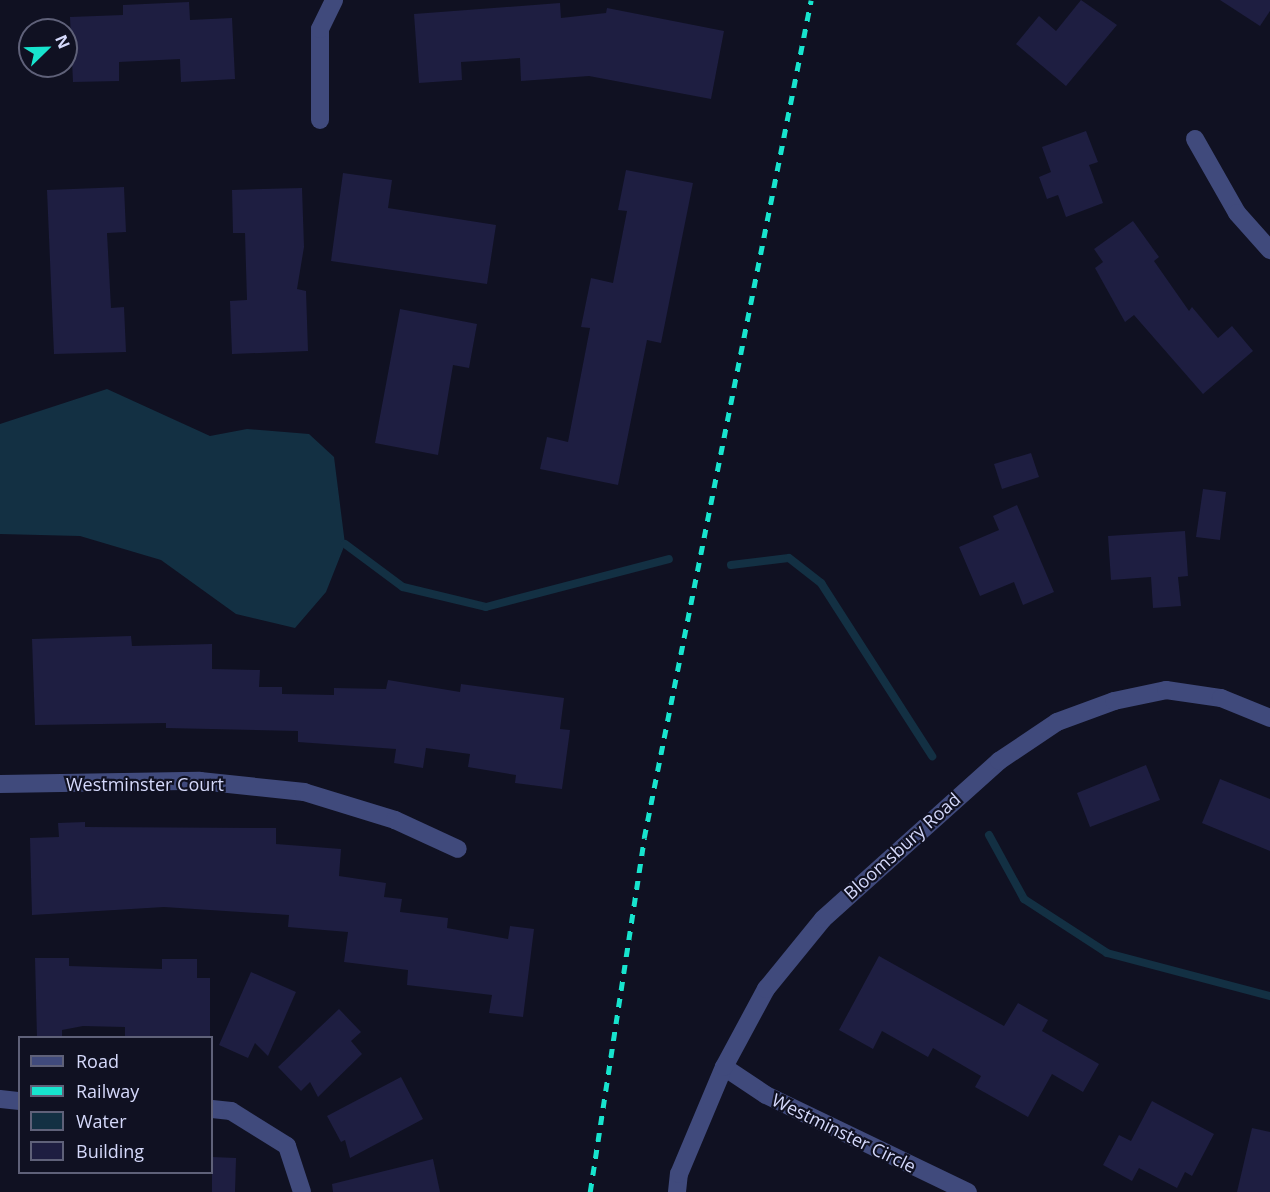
<!DOCTYPE html>
<style>
body{margin:0}
#map{position:relative;width:1270px;height:1192px;overflow:hidden;background:#101122;font-family:"Open Sans",sans-serif}
div>[style]{position:absolute}
.water>*{inset:0;background:#133043}
.stream>*{height:8px;margin:-4px;padding:0 4px;transform-origin:4px;border-radius:4px;background:#133043}
.building>*{inset:0;background:#1e1e41}
.minor>*{height:18px;margin:-9px;padding:0 9px;transform-origin:9px;border-radius:9px;background:#404a7c}
.rail>*{height:4.5px;margin-top:-2.25px;transform-origin:0;background:repeating-linear-gradient(90deg,#17e4ce 0 9px,transparent 0 17px)}
span{translate:-50% -50%;white-space:nowrap;text-align:center;line-height:1.15;-webkit-text-stroke:4.5px #101122;paint-order:stroke}
.street-label{font-size:18px;color:#d5d9fb}
.legend{position:absolute;left:18px;top:1036px;width:195px;height:138px;box-sizing:border-box;background:#101122;border:2px solid #5f6179;margin:0;padding:8px 10px;list-style:none;font-size:18px;color:#d5d9fb}
.legend li{display:flex;align-items:center;gap:12px;height:30px}
.legend b{width:30px;border:2px solid #5f6179}
.north{position:absolute;left:18px;top:18px;width:60px;height:60px;box-sizing:border-box;background:#101122;border:2px solid #5f6179;border-radius:50%;rotate:67deg;font-size:16px;font-weight:700;line-height:24px;text-align:center;color:#d5d9fb}
.north::after{content:'';display:block;margin:auto;width:21px;height:27px;background:#17e4ce;clip-path:polygon(50% 0,100% 100%,50% 72%,0 100%)}
</style>
<div id="map">
<div class="water">
<i style="clip-path:polygon(107px 389px,210px 436px,247px 429px,309px 434px,334px 457px,345px 544px,326px 592px,295px 628px,236px 614px,161px 560px,80px 536px,0 534px,0 424px)"></i>
</div>
<div class="stream">
<i style="left:345px;top:544px;width:72px;rotate:36.6deg"></i>
<i style="left:403px;top:587px;width:85px;rotate:13.5deg"></i>
<i style="left:486px;top:607px;width:189px;rotate:-14.7deg"></i>
<i style="left:731px;top:565px;width:58px;rotate:-6.9deg"></i>
<i style="left:789px;top:558px;width:41px;rotate:38deg"></i>
<i style="left:821px;top:583px;width:206px;rotate:57.3deg"></i>
<i style="left:989px;top:835px;width:73px;rotate:61.3deg"></i>
<i style="left:1024px;top:899px;width:99px;rotate:33deg"></i>
<i style="left:1107px;top:953px;width:169px;rotate:14.8deg"></i>
</div>
<div class="building">
<i style="clip-path:polygon(1081px 0,1117px 25px,1066px 86px,1016px 44px,1039px 16px,1056px 31px)"></i>
<i style="clip-path:polygon(1220px 0,1270px 0,1270px 11px,1260px 26px)"></i>
<i style="clip-path:polygon(189px 2px,190px 20px,232px 18px,235px 79px,181px 82px,180px 59px,119px 62px,119px 81px,73px 82px,70px 17px,123px 15px,123px 5px)"></i>
<i style="clip-path:polygon(560px 3px,561px 18px,606px 13px,607px 8px,724px 31px,711px 99px,589px 76px,521px 81px,520px 58px,461px 62px,462px 80px,419px 83px,414px 14px)"></i>
<i style="clip-path:polygon(1086px 131px,1098px 162px,1089px 165px,1103px 203px,1066px 217px,1058px 195px,1047px 199px,1039px 177px,1051px 172px,1042px 147px)"></i>
<i style="clip-path:polygon(626px 170px,693px 183px,661px 343px,647px 340px,618px 485px,540px 469px,547px 437px,568px 442px,590px 328px,581px 327px,591px 278px,613px 283px,627px 211px,618px 210px)"></i>
<i style="clip-path:polygon(343px 173px,392px 180px,388px 208px,496px 225px,487px 284px,331px 261px)"></i>
<i style="clip-path:polygon(124px 187px,126px 232px,107px 233px,111px 308px,124px 307px,126px 352px,54px 354px,47px 190px)"></i>
<i style="clip-path:polygon(302px 188px,304px 247px,297px 289px,306px 291px,308px 351px,232px 354px,230px 301px,247px 300px,245px 233px,233px 233px,232px 190px)"></i>
<i style="clip-path:polygon(1133px 221px,1159px 257px,1154px 261px,1189px 311px,1192px 307px,1218px 338px,1232px 326px,1253px 351px,1203px 394px,1134px 315px,1125px 322px,1095px 268px,1103px 262px,1094px 249px)"></i>
<i style="clip-path:polygon(400px 309px,477px 324px,469px 368px,453px 365px,438px 455px,375px 443px)"></i>
<i style="clip-path:polygon(1031px 453px,1039px 477px,1002px 489px,994px 464px)"></i>
<i style="clip-path:polygon(1203px 489px,1226px 492px,1220px 540px,1196px 537px)"></i>
<i style="clip-path:polygon(1017px 505px,1054px 592px,1023px 605px,1014px 582px,980px 596px,959px 547px,999px 530px,993px 516px)"></i>
<i style="clip-path:polygon(1185px 531px,1188px 576px,1178px 577px,1181px 606px,1153px 608px,1151px 577px,1111px 580px,1108px 536px)"></i>
<i style="clip-path:polygon(131px 636px,132px 646px,212px 644px,212px 669px,260px 670px,259px 687px,282px 687px,282px 694px,334px 695px,334px 688px,386px 689px,388px 680px,460px 692px,461px 684px,564px 698px,560px 729px,570px 730px,562px 789px,515px 783px,516px 775px,468px 767px,470px 754px,426px 748px,423px 768px,394px 763px,396px 749px,298px 742px,298px 731px,166px 728px,166px 723px,35px 725px,32px 639px)"></i>
<i style="clip-path:polygon(1146px 765px,1160px 800px,1090px 827px,1077px 793px)"></i>
<i style="clip-path:polygon(1220px 779px,1270px 799px,1270px 851px,1202px 823px)"></i>
<i style="clip-path:polygon(85px 822px,85px 827px,276px 828px,276px 844px,341px 849px,339px 876px,386px 883px,384px 897px,402px 899px,400px 912px,448px 918px,447px 928px,508px 939px,510px 926px,534px 929px,523px 1017px,489px 1013px,492px 995px,407px 985px,408px 970px,344px 962px,348px 932px,288px 927px,289px 915px,164px 907px,32px 915px,30px 838px,59px 837px,58px 823px)"></i>
<i style="clip-path:polygon(879px 956px,1004px 1026px,1018px 1003px,1048px 1020px,1042px 1031px,1099px 1064px,1083px 1092px,1052px 1074px,1028px 1117px,975px 1087px,981px 1076px,933px 1048px,928px 1057px,882px 1031px,873px 1049px,839px 1030px)"></i>
<i style="clip-path:polygon(35px 958px,69px 958px,69px 966px,162px 969px,162px 959px,197px 959px,197px 978px,210px 978px,210px 1038px,125px 1038px,125px 1027px,83px 1026px,62px 1030px,62px 1038px,37px 1038px)"></i>
<i style="clip-path:polygon(251px 972px,296px 992px,268px 1056px,255px 1043px,248px 1058px,219px 1045px)"></i>
<i style="clip-path:polygon(339px 1009px,361px 1032px,351px 1041px,362px 1054px,318px 1097px,310px 1082px,301px 1091px,278px 1067px)"></i>
<i style="clip-path:polygon(401px 1077px,423px 1119px,350px 1158px,345px 1140px,341px 1142px,327px 1116px)"></i>
<i style="clip-path:polygon(1152px 1101px,1214px 1134px,1192px 1176px,1185px 1172px,1177px 1188px,1139px 1168px,1132px 1181px,1103px 1165px,1119px 1135px,1131px 1141px)"></i>
<i style="clip-path:polygon(1252px 1128px,1270px 1132px,1270px 1192px,1237px 1192px)"></i>
<i style="clip-path:polygon(212px 1157px,236px 1158px,235px 1192px,212px 1192px)"></i>
<i style="clip-path:polygon(433px 1159px,440px 1192px,333px 1192px,332px 1184px)"></i>
</div>
<div class="minor">
<i style="left:320px;top:120px;width:91px;rotate:-90deg"></i>
<i style="left:320px;top:29px;width:32px;rotate:-64deg"></i>
<i style="left:1195px;top:139px;width:85px;rotate:60.4deg"></i>
<i style="left:1237px;top:213px;width:50px;rotate:48.3deg"></i>
<i style="left:0;top:784px;width:200px;rotate:-0.9deg"></i>
<i style="left:200px;top:781px;width:105px;rotate:6deg"></i>
<i style="left:304px;top:792px;width:95px;rotate:17.1deg"></i>
<i style="left:395px;top:820px;width:69px;rotate:24.7deg"></i>
<i style="left:724px;top:1067px;width:50px;rotate:33.7deg"></i>
<i style="left:766px;top:1095px;width:224px;rotate:25.7deg"></i>
<i style="left:0;top:1099px;width:20px;rotate:6deg"></i>
<i style="left:212px;top:1109px;width:19px;rotate:6deg"></i>
<i style="left:231px;top:1111px;width:66px;rotate:32deg"></i>
<i style="left:287px;top:1146px;width:48px;rotate:71.9deg"></i>
<i style="left:677px;top:1192px;width:18px;rotate:-84deg"></i>
<i style="left:679px;top:1174px;width:116px;rotate:-67.2deg"></i>
<i style="left:724px;top:1067px;width:89px;rotate:-61.7deg"></i>
<i style="left:766px;top:989px;width:90px;rotate:-50.8deg"></i>
<i style="left:823px;top:919px;width:237px;rotate:-41.9deg"></i>
<i style="left:999px;top:761px;width:70px;rotate:-33.9deg"></i>
<i style="left:1057px;top:722px;width:61px;rotate:-20.2deg"></i>
<i style="left:1114px;top:701px;width:53px;rotate:-11.9deg"></i>
<i style="left:1166px;top:690px;width:56px;rotate:8.3deg"></i>
<i style="left:1221px;top:698px;width:53px;rotate:22.2deg"></i>
</div>
<div class="rail">
<i style="left:590px;top:1192px;width:358px;rotate:-81.3deg"></i>
<i style="left:644px;top:838px;width:854px;rotate:-78.73deg"></i>
</div>
<div class="street-label">
<span style="left:145px;top:784px">Westminster Court</span>
<span style="left:902px;top:846px;rotate:-42deg">Bloomsbury Road</span>
<span style="left:844px;top:1133px;rotate:26deg">Westminster Circle</span>
</div>
<ul class="legend">
<li><b style="height:8px;background:#404a7c"></b>Road</li>
<li><b style="height:8px;background:#17e4ce"></b>Railway</li>
<li><b style="height:16px;background:#133043"></b>Water</li>
<li><b style="height:16px;background:#1e1e41"></b>Building</li>
</ul>
<div class="north">N</div>
</div>
